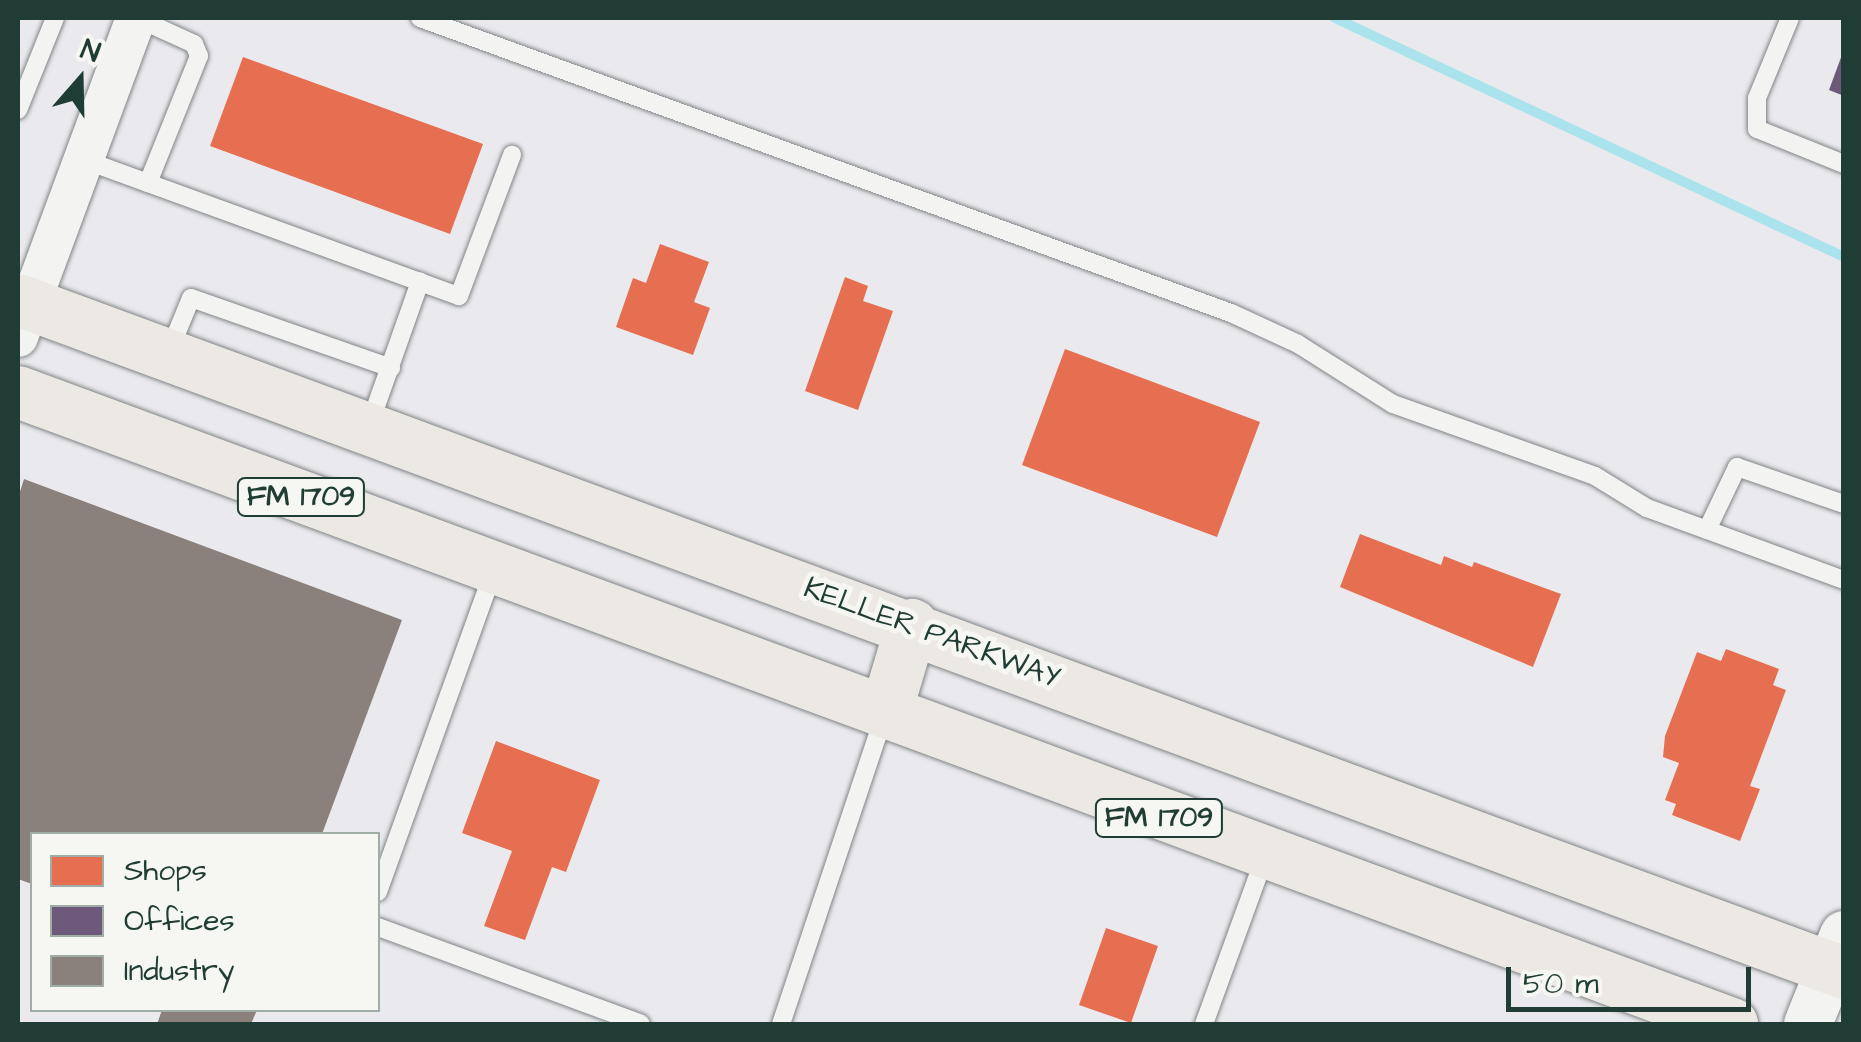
<!DOCTYPE html>
<style>
body{margin:0}
#map{position:relative;width:1861px;height:1042px;overflow:hidden;background:#eaeaee;font-family:"Architects Daughter",sans-serif}
div>[style]{position:absolute}
.shops>*{inset:0;background:#e76f51}
.offices>*{inset:0;background:#6d597a}
.industry>*{inset:0;background:#8a817c}
.stream>*{height:10px;margin:-5px;padding:0 5px;transform-origin:5px;border-radius:5px;background:#abe3ed}
.roads{filter:drop-shadow(0 0 2px #808586) drop-shadow(0 0 2px #808586)}
.service>*{height:18px;margin:-9px;padding:0 9px;transform-origin:9px;border-radius:9px;background:#f3f3f2}
.tertiary>*{height:40px;margin:-20px;padding:0 20px;transform-origin:20px;border-radius:20px;background:#f3f3f2}
.secondary>*{height:48px;margin:-24px;padding:0 24px;transform-origin:24px;border-radius:24px;background:#f3f3f2}
.primary>*{height:52px;margin:-26px;padding:0 26px;transform-origin:26px;border-radius:26px;background:#ece8e3}
span{translate:-50% -50%;white-space:nowrap;text-align:center;line-height:1.15;-webkit-text-stroke:10px #f6f6f2;paint-order:stroke}
.shield-label span{padding:2px 8px;background:#f6f6f2;border:2px solid;border-radius:8px;-webkit-text-stroke-width:0}
.shield-label{font-size:28px;color:#1f3d34;font-weight:700}
.street-label{font-size:30px;color:#1f3d34}
.frame{position:absolute;inset:0;border:20px solid #1f3d34;pointer-events:none}
.legend{position:absolute;left:30px;top:832px;width:350px;height:180px;box-sizing:border-box;background:#f6f6f2;border:2px solid #a0aca6;margin:0;padding:12px 18px;list-style:none;font-size:30px;color:#1f3d34}
.legend li{display:flex;align-items:center;gap:20px;height:50px}
.legend b{width:50px;border:2px solid #a0aca6}
.north{position:absolute;left:30px;top:30px;width:100px;height:100px;-webkit-text-stroke:8px #f6f6f2;paint-order:stroke;rotate:20deg;font-size:28px;font-weight:700;line-height:40px;text-align:center;color:#1f3d34}
.north::after{content:'';display:block;margin:auto;width:35px;height:45px;background:#1f3d34;clip-path:polygon(50% 0,100% 100%,50% 72%,0 100%)}
.scale{position:absolute;left:1506px;top:967px;width:245px;height:45px;box-sizing:border-box;border:5px solid #1f3d34;border-top:0;padding-left:12px;font-size:30px;line-height:35px;white-space:nowrap;color:#1f3d34;-webkit-text-stroke:8px #f6f6f2;paint-order:stroke}
</style>
<div id="map">
<div class="shops">
<i style="clip-path:polygon(243px 57px,483px 144px,450px 234px,210px 146px)"></i>
<i style="clip-path:polygon(660px 244px,709px 262px,694px 302px,710px 308px,693px 355px,616px 327px,633px 278px,646px 283px)"></i>
<i style="clip-path:polygon(845px 277px,868px 286px,863px 301px,893px 311px,858px 410px,805px 391px)"></i>
<i style="clip-path:polygon(1065px 349px,1260px 422px,1217px 537px,1022px 465px)"></i>
<i style="clip-path:polygon(1360px 534px,1441px 565px,1444px 556px,1472px 567px,1474px 562px,1561px 594px,1533px 667px,1340px 587px)"></i>
<i style="clip-path:polygon(1726px 649px,1779px 669px,1773px 685px,1786px 690px,1750px 786px,1760px 789px,1740px 841px,1672px 815px,1676px 804px,1665px 800px,1679px 763px,1663px 757px,1665px 736px,1697px 652px,1721px 661px)"></i>
<i style="clip-path:polygon(496px 741px,600px 780px,566px 872px,552px 867px,525px 940px,484px 926px,512px 851px,462px 833px)"></i>
<i style="clip-path:polygon(1106px 928px,1158px 946px,1131px 1023px,1079px 1005px)"></i>
</div>
<div class="offices">
<i style="clip-path:polygon(1843px 52px,1844px 53px,1844px 96px,1829px 90px)"></i>
</div>
<div class="industry">
<i style="clip-path:polygon(24px 479px,402px 620px,322px 834px,32px 834px,32px 884px,18px 879px,18px 498px)"></i>
<i style="clip-path:polygon(162px 1010px,257px 1010px,251px 1024px,157px 1024px)"></i>
</div>
<div class="stream">
<i style="left:1335px;top:18px;width:562px;rotate:25.15deg"></i>
</div>
<div class="roads">
<div class="service">
<i style="left:137px;top:18px;width:63px;rotate:24.5deg"></i>
<i style="left:194px;top:44px;width:13px;rotate:67deg"></i>
<i style="left:199px;top:56px;width:137px;rotate:111.9deg"></i>
<i style="left:420px;top:18px;width:863px;rotate:19.99deg"></i>
<i style="left:1231px;top:313px;width:74px;rotate:24.8deg"></i>
<i style="left:1298px;top:344px;width:112px;rotate:32.3deg"></i>
<i style="left:1393px;top:404px;width:214px;rotate:19.6deg"></i>
<i style="left:1595px;top:476px;width:61px;rotate:31.6deg"></i>
<i style="left:1647px;top:508px;width:210px;rotate:20.1deg"></i>
<i style="left:1790px;top:18px;width:87px;rotate:112.4deg"></i>
<i style="left:1757px;top:98px;width:31px;rotate:90deg"></i>
<i style="left:1757px;top:129px;width:94px;rotate:21.9deg"></i>
<i style="left:18px;top:110px;width:99px;rotate:-68.1deg"></i>
<i style="left:82px;top:159px;width:401px;rotate:20deg"></i>
<i style="left:459px;top:296px;width:151px;rotate:-69.4deg"></i>
<i style="left:170px;top:349px;width:55px;rotate:-67.6deg"></i>
<i style="left:191px;top:298px;width:212px;rotate:19.3deg"></i>
<i style="left:370px;top:423px;width:150px;rotate:-70.5deg"></i>
<i style="left:1707px;top:530px;width:70px;rotate:-64.5deg"></i>
<i style="left:1737px;top:467px;width:113px;rotate:19.1deg"></i>
<i style="left:378px;top:892px;width:339px;rotate:-70.2deg"></i>
<i style="left:378px;top:927px;width:280px;rotate:20.2deg"></i>
<i style="left:781px;top:1024px;width:324px;rotate:-71.5deg"></i>
<i style="left:1204px;top:1024px;width:179px;rotate:-70deg"></i>
</div>
<div class="tertiary">
<i style="left:18px;top:337px;width:340px;rotate:-69.7deg"></i>
</div>
<div class="secondary">
<i style="left:1808px;top:1024px;width:96px;rotate:-68deg"></i>
</div>
<div class="primary">
<i style="left:18px;top:300px;width:1946px;rotate:20.23deg"></i>
<i style="left:18px;top:392px;width:1827px;rotate:20.24deg"></i>
<i style="left:886px;top:712px;width:91px;rotate:-73.4deg"></i>
</div>
</div>
<div class="shield-label">
<span style="left:301px;top:497px">FM 1709</span>
<span style="left:1159px;top:818px">FM 1709</span>
</div>
<div class="street-label">
<span style="left:932px;top:633px;rotate:20deg">KELLER PARKWAY</span>
</div>
<div class="frame"></div>
<ul class="legend">
<li><b style="height:28px;background:#e76f51"></b>Shops</li>
<li><b style="height:28px;background:#6d597a"></b>Offices</li>
<li><b style="height:28px;background:#8a817c"></b>Industry</li>
</ul>
<div class="north">N</div>
<div class="scale">50 m</div>
</div>
